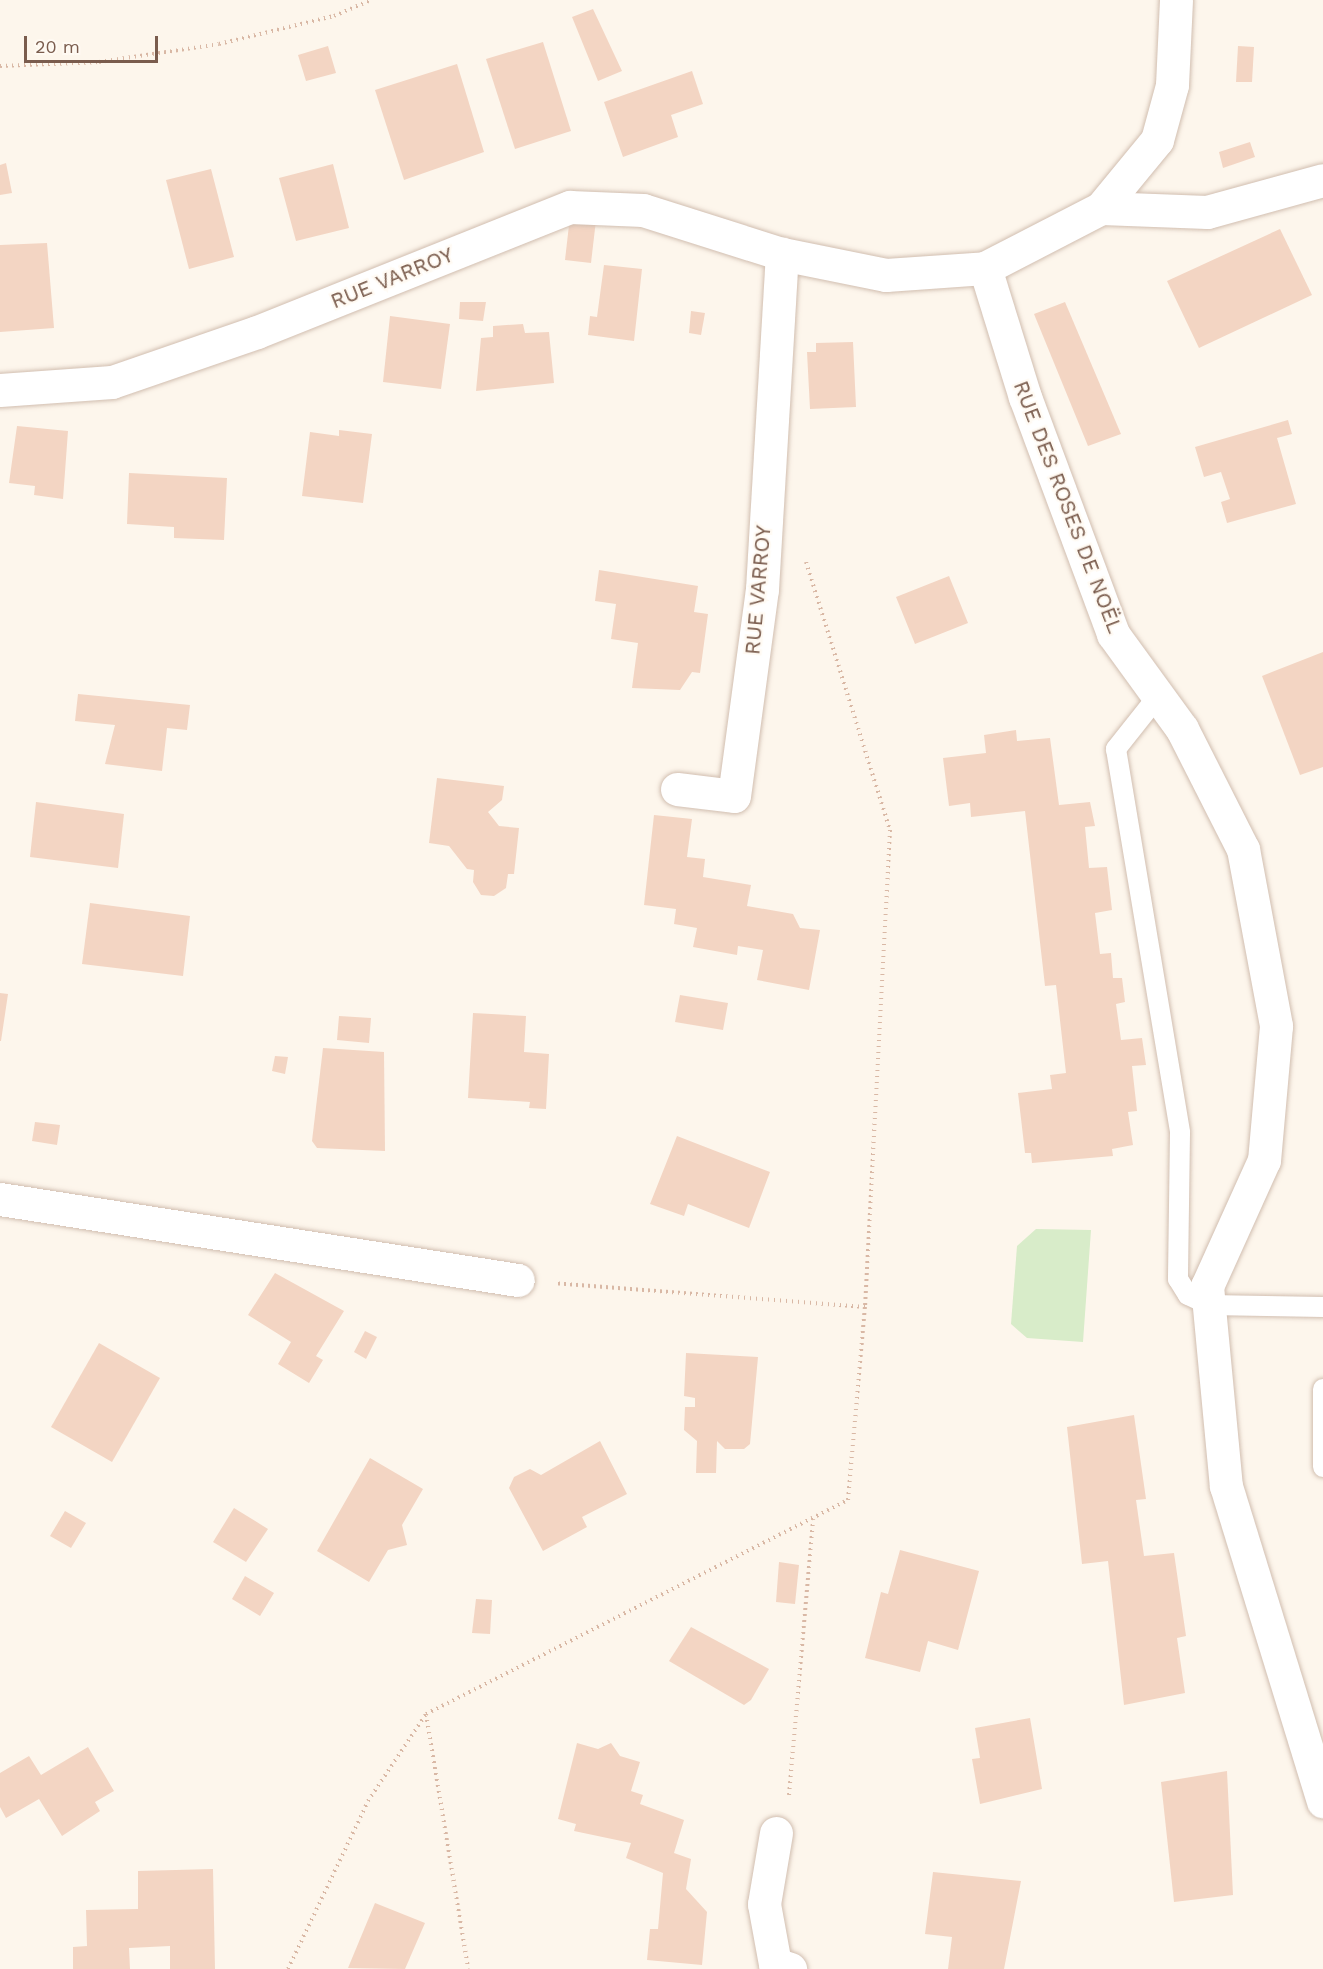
<!DOCTYPE html>
<meta charset="utf-8">
<style>
body{margin:0}
#map{position:relative;width:1323px;height:1969px;overflow:hidden;background:#fdf6ec;font-family:"Work Sans",sans-serif}
div>[style]{position:absolute}
.green>*{inset:0;background:#d8ecc9}
.building>*{inset:0;background:#f3d5c3}
.path>*{height:4px;margin-top:-2px;transform-origin:0;background:repeating-linear-gradient(90deg,#d9b8a5 0 1.5px,transparent 0 6px)}
.roads{filter:drop-shadow(0 0 2px #d1beb0) drop-shadow(0 0 2px #d1beb0)}
.service>*{height:20px;margin:-10px;padding:0 10px;transform-origin:10px;border-radius:10px;background:#fff}
.minor>*{height:33px;margin:-16.5px;padding:0 16.5px;transform-origin:16.5px;border-radius:16.5px;background:#fff}
span{translate:-50% -50%;white-space:nowrap;text-align:center;line-height:1.15;-webkit-text-stroke:4.5px #fffaf3;paint-order:stroke}
.street-label{font-size:21px;color:#7a5c4d}
.scale{position:absolute;left:24px;top:36px;width:134px;height:27px;box-sizing:border-box;border:3px solid #7a5c4d;border-top:0;padding-left:8px;font-size:18px;line-height:21px;white-space:nowrap;color:#7a5c4d;-webkit-text-stroke:4px #fffaf3;paint-order:stroke}
</style>
<div id="map">
<div class="green">
<i style="clip-path:polygon(1036px 1229px,1091px 1230px,1083px 1342px,1027px 1338px,1011px 1324px,1017px 1246px)"></i>
</div>
<div class="building">
<i style="clip-path:polygon(593px 9px,622px 71px,598px 81px,572px 17px)"></i>
<i style="clip-path:polygon(543px 42px,571px 131px,515px 149px,486px 59px)"></i>
<i style="clip-path:polygon(328px 46px,336px 73px,306px 81px,298px 55px)"></i>
<i style="clip-path:polygon(1238px 46px,1254px 47px,1252px 82px,1236px 82px)"></i>
<i style="clip-path:polygon(457px 64px,484px 152px,404px 180px,375px 90px)"></i>
<i style="clip-path:polygon(692px 71px,703px 104px,671px 115px,678px 137px,623px 157px,604px 102px)"></i>
<i style="clip-path:polygon(1250px 142px,1255px 157px,1223px 168px,1219px 152px)"></i>
<i style="clip-path:polygon(6px 163px,12px 193px,0 195px,0 165px)"></i>
<i style="clip-path:polygon(333px 164px,349px 228px,296px 241px,279px 178px)"></i>
<i style="clip-path:polygon(211px 169px,234px 257px,189px 269px,166px 180px)"></i>
<i style="clip-path:polygon(596px 220px,591px 263px,565px 260px,569px 225px)"></i>
<i style="clip-path:polygon(1280px 229px,1312px 295px,1199px 348px,1167px 281px)"></i>
<i style="clip-path:polygon(47px 243px,54px 328px,0 332px,0 245px)"></i>
<i style="clip-path:polygon(604px 265px,642px 269px,634px 341px,588px 335px,590px 316px,597px 317px)"></i>
<i style="clip-path:polygon(460px 302px,486px 302px,483px 321px,459px 319px)"></i>
<i style="clip-path:polygon(1065px 302px,1121px 434px,1088px 446px,1034px 314px)"></i>
<i style="clip-path:polygon(691px 311px,705px 313px,701px 335px,689px 333px)"></i>
<i style="clip-path:polygon(390px 316px,450px 324px,441px 389px,383px 382px)"></i>
<i style="clip-path:polygon(523px 324px,525px 333px,549px 332px,554px 383px,476px 391px,481px 338px,493px 337px,493px 326px)"></i>
<i style="clip-path:polygon(853px 342px,856px 407px,810px 409px,807px 352px,816px 352px,816px 343px)"></i>
<i style="clip-path:polygon(1288px 420px,1292px 434px,1277px 438px,1296px 504px,1227px 523px,1221px 502px,1230px 499px,1221px 472px,1204px 477px,1195px 447px)"></i>
<i style="clip-path:polygon(17px 426px,68px 431px,63px 499px,34px 495px,35px 486px,9px 483px)"></i>
<i style="clip-path:polygon(339px 430px,372px 434px,363px 503px,302px 496px,310px 432px,339px 436px)"></i>
<i style="clip-path:polygon(129px 473px,227px 478px,224px 540px,174px 538px,174px 527px,127px 524px)"></i>
<i style="clip-path:polygon(599px 570px,698px 586px,694px 612px,708px 614px,700px 673px,692px 672px,680px 690px,632px 688px,638px 643px,611px 639px,616px 604px,595px 601px)"></i>
<i style="clip-path:polygon(949px 576px,968px 623px,915px 644px,896px 597px)"></i>
<i style="clip-path:polygon(1323px 652px,1323px 767px,1300px 775px,1262px 676px)"></i>
<i style="clip-path:polygon(78px 694px,190px 705px,187px 730px,167px 728px,162px 771px,105px 764px,115px 725px,75px 721px)"></i>
<i style="clip-path:polygon(1016px 730px,1017px 741px,1050px 738px,1059px 805px,1090px 802px,1095px 826px,1085px 827px,1089px 868px,1107px 867px,1112px 910px,1095px 913px,1100px 954px,1111px 953px,1113px 978px,1122px 978px,1125px 1002px,1116px 1004px,1121px 1040px,1142px 1038px,1146px 1065px,1132px 1066px,1137px 1111px,1128px 1112px,1133px 1145px,1112px 1149px,1113px 1156px,1032px 1163px,1031px 1153px,1025px 1153px,1018px 1093px,1052px 1089px,1050px 1075px,1066px 1073px,1056px 985px,1045px 986px,1025px 811px,971px 817px,970px 803px,949px 806px,943px 758px,986px 753px,984px 735px)"></i>
<i style="clip-path:polygon(437px 778px,504px 786px,502px 800px,488px 812px,499px 826px,519px 828px,514px 874px,508px 874px,506px 888px,494px 896px,481px 895px,473px 882px,474px 870px,467px 869px,449px 846px,429px 843px)"></i>
<i style="clip-path:polygon(36px 802px,124px 814px,118px 868px,30px 857px)"></i>
<i style="clip-path:polygon(654px 815px,692px 819px,687px 857px,705px 859px,703px 877px,751px 885px,747px 906px,793px 914px,800px 928px,820px 930px,809px 990px,757px 980px,763px 950px,738px 946px,737px 955px,693px 947px,697px 928px,674px 924px,676px 909px,644px 905px)"></i>
<i style="clip-path:polygon(90px 903px,190px 916px,183px 976px,82px 964px)"></i>
<i style="clip-path:polygon(0 993px,8px 994px,1px 1041px,0 1041px)"></i>
<i style="clip-path:polygon(680px 995px,728px 1003px,723px 1030px,675px 1022px)"></i>
<i style="clip-path:polygon(473px 1013px,526px 1016px,524px 1052px,549px 1054px,546px 1109px,529px 1108px,530px 1102px,468px 1098px)"></i>
<i style="clip-path:polygon(339px 1016px,371px 1018px,369px 1043px,337px 1040px)"></i>
<i style="clip-path:polygon(323px 1048px,384px 1052px,385px 1151px,317px 1148px,312px 1141px)"></i>
<i style="clip-path:polygon(275px 1056px,288px 1057px,285px 1074px,272px 1071px)"></i>
<i style="clip-path:polygon(35px 1122px,60px 1125px,57px 1145px,32px 1141px)"></i>
<i style="clip-path:polygon(677px 1136px,770px 1172px,749px 1228px,688px 1204px,684px 1216px,650px 1204px)"></i>
<i style="clip-path:polygon(275px 1273px,344px 1311px,316px 1356px,323px 1360px,309px 1383px,278px 1364px,291px 1342px,248px 1315px)"></i>
<i style="clip-path:polygon(365px 1331px,377px 1337px,366px 1359px,354px 1352px)"></i>
<i style="clip-path:polygon(99px 1343px,160px 1378px,112px 1462px,51px 1427px)"></i>
<i style="clip-path:polygon(686px 1353px,758px 1357px,750px 1444px,744px 1449px,725px 1449px,717px 1441px,716px 1473px,696px 1473px,697px 1441px,684px 1430px,685px 1407px,695px 1407px,695px 1398px,684px 1396px)"></i>
<i style="clip-path:polygon(1134px 1415px,1146px 1499px,1136px 1500px,1144px 1556px,1174px 1553px,1186px 1636px,1177px 1638px,1185px 1693px,1124px 1705px,1108px 1561px,1082px 1564px,1067px 1427px)"></i>
<i style="clip-path:polygon(600px 1441px,627px 1494px,582px 1517px,587px 1527px,543px 1551px,509px 1488px,514px 1477px,530px 1469px,541px 1475px)"></i>
<i style="clip-path:polygon(370px 1458px,423px 1489px,402px 1525px,407px 1545px,388px 1550px,369px 1582px,317px 1551px)"></i>
<i style="clip-path:polygon(234px 1508px,268px 1529px,246px 1562px,213px 1542px)"></i>
<i style="clip-path:polygon(65px 1511px,86px 1523px,71px 1548px,50px 1536px)"></i>
<i style="clip-path:polygon(900px 1550px,979px 1571px,958px 1650px,928px 1641px,920px 1672px,865px 1658px,881px 1592px,888px 1594px)"></i>
<i style="clip-path:polygon(779px 1562px,799px 1565px,795px 1604px,776px 1602px)"></i>
<i style="clip-path:polygon(245px 1576px,274px 1593px,260px 1616px,232px 1599px)"></i>
<i style="clip-path:polygon(476px 1599px,492px 1600px,490px 1634px,472px 1633px)"></i>
<i style="clip-path:polygon(691px 1627px,769px 1669px,751px 1700px,744px 1705px,669px 1661px)"></i>
<i style="clip-path:polygon(1030px 1718px,1042px 1789px,980px 1804px,972px 1759px,980px 1758px,975px 1728px)"></i>
<i style="clip-path:polygon(577px 1743px,598px 1749px,611px 1743px,620px 1756px,640px 1762px,631px 1791px,643px 1795px,640px 1804px,684px 1820px,674px 1853px,691px 1859px,686px 1889px,707px 1912px,702px 1965px,647px 1960px,650px 1929px,658px 1929px,663px 1873px,626px 1858px,631px 1843px,574px 1831px,576px 1824px,558px 1819px)"></i>
<i style="clip-path:polygon(88px 1747px,114px 1791px,95px 1802px,100px 1811px,62px 1836px,39px 1799px,6px 1818px,0 1807px,0 1773px,29px 1756px,41px 1775px)"></i>
<i style="clip-path:polygon(1227px 1771px,1233px 1895px,1174px 1902px,1161px 1782px)"></i>
<i style="clip-path:polygon(213px 1869px,215px 1969px,170px 1969px,170px 1946px,129px 1948px,130px 1969px,73px 1969px,73px 1947px,87px 1946px,86px 1910px,138px 1909px,138px 1871px)"></i>
<i style="clip-path:polygon(933px 1872px,1021px 1881px,1004px 1969px,948px 1969px,952px 1937px,925px 1934px)"></i>
<i style="clip-path:polygon(375px 1903px,425px 1923px,405px 1969px,348px 1968px)"></i>
</div>
<div class="path">
<i style="left:0;top:66px;width:99px;rotate:-2.3deg"></i>
<i style="left:99px;top:62px;width:121px;rotate:-8.5deg"></i>
<i style="left:219px;top:44px;width:118px;rotate:-13.7deg"></i>
<i style="left:334px;top:16px;width:40px;rotate:-23.4deg"></i>
<i style="left:806px;top:562px;width:281px;rotate:72.6deg"></i>
<i style="left:890px;top:830px;width:478px;rotate:93deg"></i>
<i style="left:426px;top:1714px;width:473px;rotate:-26.9deg"></i>
<i style="left:848px;top:1500px;width:194px;rotate:-85deg"></i>
<i style="left:865px;top:1307px;width:310px;rotate:-175.6deg"></i>
<i style="left:789px;top:1795px;width:277px;rotate:-85deg"></i>
<i style="left:288px;top:1969px;width:186px;rotate:-64.5deg"></i>
<i style="left:368px;top:1801px;width:105px;rotate:-56.3deg"></i>
<i style="left:426px;top:1714px;width:258px;rotate:80.6deg"></i>
</div>
<div class="roads">
<div class="service">
<i style="left:1158px;top:696px;width:68px;rotate:128.4deg"></i>
<i style="left:1116px;top:749px;width:389px;rotate:80.5deg"></i>
<i style="left:1180px;top:1133px;width:146px;rotate:90.8deg"></i>
<i style="left:1178px;top:1279px;width:19px;rotate:58deg"></i>
<i style="left:1188px;top:1295px;width:23px;rotate:25deg"></i>
<i style="left:1209px;top:1305px;width:114px;rotate:1deg"></i>
<i style="left:1323px;top:1389px;width:78px;rotate:90deg"></i>
</div>
<div class="minor">
<i style="left:1101px;top:208px;width:106px;rotate:2.2deg"></i>
<i style="left:1207px;top:212px;width:120px;rotate:-15.4deg"></i>
<i style="left:985px;top:268px;width:135px;rotate:72.8deg"></i>
<i style="left:1025px;top:397px;width:253px;rotate:69.6deg"></i>
<i style="left:1113px;top:634px;width:117px;rotate:54deg"></i>
<i style="left:1182px;top:729px;width:135px;rotate:63.1deg"></i>
<i style="left:1243px;top:849px;width:180px;rotate:79.4deg"></i>
<i style="left:1276px;top:1026px;width:135px;rotate:95.1deg"></i>
<i style="left:1264px;top:1160px;width:138px;rotate:114.3deg"></i>
<i style="left:1207px;top:1286px;width:201px;rotate:84.6deg"></i>
<i style="left:1226px;top:1486px;width:330px;rotate:72.9deg"></i>
<i style="left:0;top:390px;width:112px;rotate:-4.1deg"></i>
<i style="left:112px;top:382px;width:153px;rotate:-19deg"></i>
<i style="left:257px;top:332px;width:337px;rotate:-21.8deg"></i>
<i style="left:570px;top:207px;width:73px;rotate:2.4deg"></i>
<i style="left:643px;top:210px;width:146px;rotate:17.6deg"></i>
<i style="left:782px;top:254px;width:106px;rotate:11.4deg"></i>
<i style="left:886px;top:275px;width:99px;rotate:-4deg"></i>
<i style="left:985px;top:268px;width:131px;rotate:-27.3deg"></i>
<i style="left:1101px;top:208px;width:88px;rotate:-50.5deg"></i>
<i style="left:1157px;top:140px;width:57px;rotate:-74.7deg"></i>
<i style="left:1172px;top:85px;width:85px;rotate:-87.3deg"></i>
<i style="left:677px;top:789px;width:57px;rotate:7deg"></i>
<i style="left:734px;top:796px;width:209px;rotate:-82.3deg"></i>
<i style="left:762px;top:589px;width:336px;rotate:-86.6deg"></i>
<i style="left:0;top:1199px;width:524px;rotate:8.89deg"></i>
<i style="left:776px;top:1833px;width:72px;rotate:99.6deg"></i>
<i style="left:764px;top:1904px;width:61px;rotate:79.6deg"></i>
<i style="left:775px;top:1964px;width:16px;rotate:18deg"></i>
</div>
</div>
<div class="street-label">
<span style="left:392px;top:278px;rotate:-22deg">RUE VARROY</span>
<span style="left:1068px;top:507px;rotate:69deg">RUE DES ROSES DE NOËL</span>
<span style="left:758px;top:590px;rotate:-85deg">RUE VARROY</span>
</div>
<div class="scale">20 m</div>
</div>
